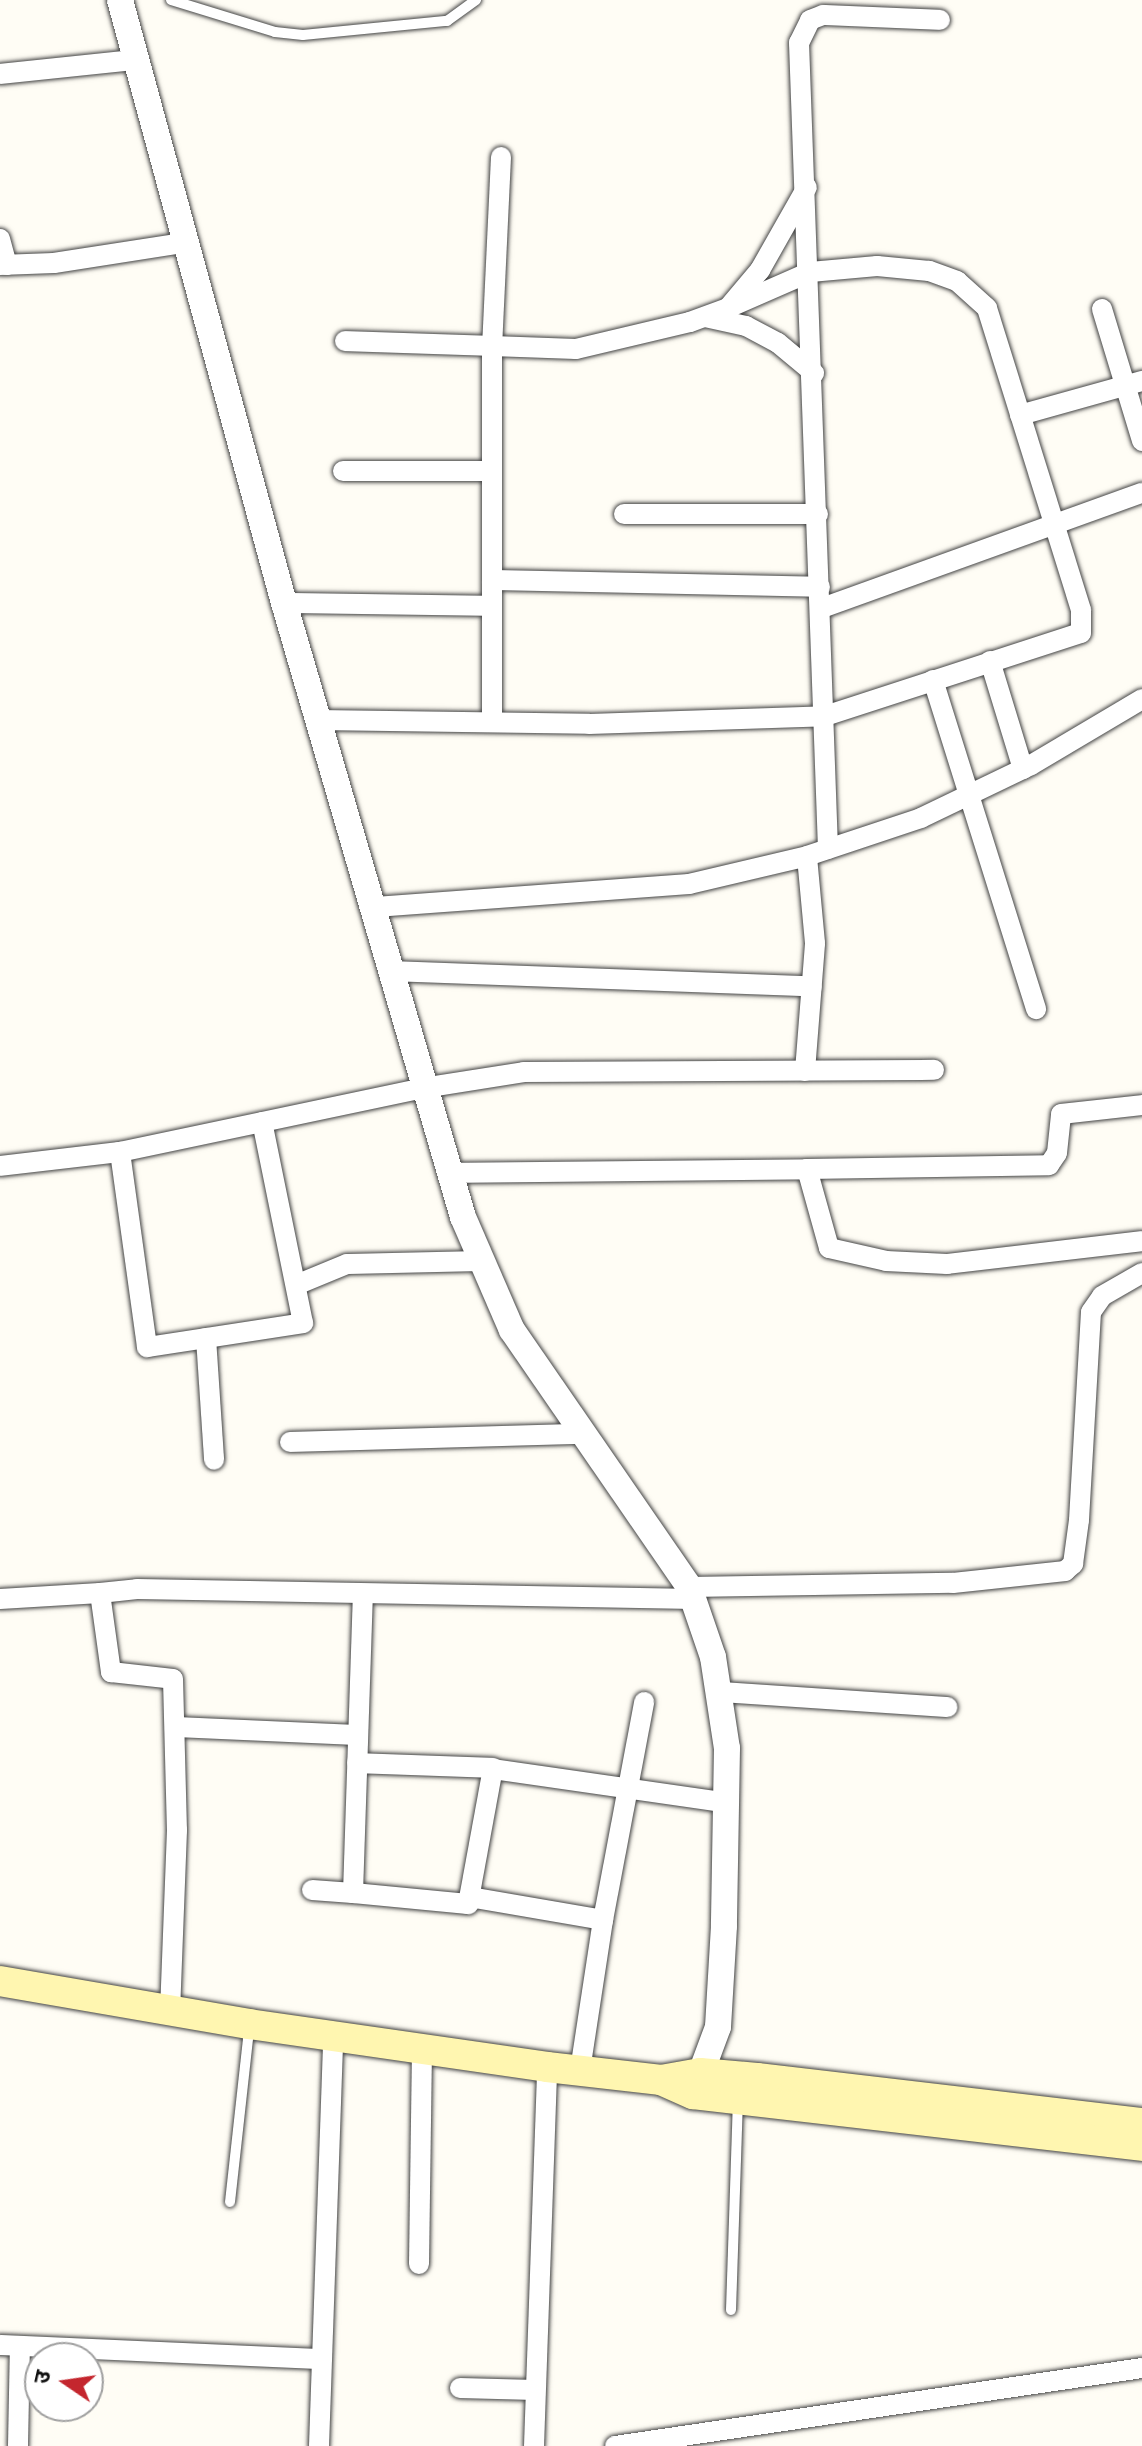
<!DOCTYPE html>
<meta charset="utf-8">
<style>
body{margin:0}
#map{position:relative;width:1142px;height:2446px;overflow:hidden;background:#fffdf5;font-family:"Times New Roman","Noto Sans Devanagari",serif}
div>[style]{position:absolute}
.roads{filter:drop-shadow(0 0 2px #444) drop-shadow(0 0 2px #444)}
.service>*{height:10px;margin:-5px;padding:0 5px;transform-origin:5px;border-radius:5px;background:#fff}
.minor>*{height:20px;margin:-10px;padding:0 10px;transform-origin:10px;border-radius:10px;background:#fff}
.tertiary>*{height:26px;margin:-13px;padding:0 13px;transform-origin:13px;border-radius:13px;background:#fff}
.secondary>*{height:30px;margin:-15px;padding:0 15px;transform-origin:15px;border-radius:15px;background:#fff6b0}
span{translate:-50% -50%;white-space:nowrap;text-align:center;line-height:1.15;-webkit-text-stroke:8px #fff;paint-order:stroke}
.north{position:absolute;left:24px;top:2342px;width:80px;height:80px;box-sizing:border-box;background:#fff;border:2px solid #a0a0a0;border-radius:50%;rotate:283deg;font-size:22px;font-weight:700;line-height:32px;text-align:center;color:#111}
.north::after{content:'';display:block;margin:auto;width:28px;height:36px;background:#c4262e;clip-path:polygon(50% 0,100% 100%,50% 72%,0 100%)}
</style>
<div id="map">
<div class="roads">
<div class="service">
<i style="left:171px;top:0;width:109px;rotate:17.1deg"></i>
<i style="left:275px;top:32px;width:28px;rotate:6deg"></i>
<i style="left:303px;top:35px;width:145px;rotate:-5.6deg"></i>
<i style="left:447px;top:21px;width:36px;rotate:-36deg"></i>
<i style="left:230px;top:2202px;width:174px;rotate:-83.7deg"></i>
<i style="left:731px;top:2310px;width:207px;rotate:-88.1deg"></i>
</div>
<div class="minor">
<i style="left:0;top:74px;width:134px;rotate:-6deg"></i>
<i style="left:501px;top:157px;width:189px;rotate:92.7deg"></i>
<i style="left:492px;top:346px;width:84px;rotate:2deg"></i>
<i style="left:576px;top:349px;width:117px;rotate:-13.3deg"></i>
<i style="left:690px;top:322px;width:40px;rotate:-20.2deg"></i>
<i style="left:728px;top:308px;width:50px;rotate:-49.9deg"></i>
<i style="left:760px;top:270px;width:95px;rotate:-60.5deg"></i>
<i style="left:0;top:239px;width:27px;rotate:75deg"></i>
<i style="left:0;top:265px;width:54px;rotate:-2.1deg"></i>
<i style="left:54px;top:263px;width:131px;rotate:-8.8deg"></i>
<i style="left:1102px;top:309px;width:138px;rotate:73.1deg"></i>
<i style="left:705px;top:317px;width:42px;rotate:12.4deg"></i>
<i style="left:746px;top:326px;width:36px;rotate:28deg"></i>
<i style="left:778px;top:343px;width:47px;rotate:39.8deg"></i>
<i style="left:345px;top:341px;width:147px;rotate:1.9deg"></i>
<i style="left:492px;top:346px;width:376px;rotate:90deg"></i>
<i style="left:1020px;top:415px;width:127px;rotate:-15.6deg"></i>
<i style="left:343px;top:471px;width:149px"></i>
<i style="left:624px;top:514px;width:194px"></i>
<i style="left:492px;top:580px;width:328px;rotate:1.2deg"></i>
<i style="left:284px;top:603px;width:208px;rotate:0.8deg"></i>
<i style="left:822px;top:608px;width:340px;rotate:-19.8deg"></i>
<i style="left:990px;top:661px;width:113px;rotate:73deg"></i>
<i style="left:933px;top:680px;width:345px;rotate:72.6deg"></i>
<i style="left:317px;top:720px;width:272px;rotate:0.8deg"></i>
<i style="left:589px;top:724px;width:236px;rotate:-1.9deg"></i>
<i style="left:825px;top:716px;width:269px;rotate:-18deg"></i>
<i style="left:1081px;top:633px;width:23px;rotate:-90deg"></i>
<i style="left:1081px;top:610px;width:316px;rotate:-107.3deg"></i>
<i style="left:987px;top:308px;width:40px;rotate:-138deg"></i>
<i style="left:957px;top:281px;width:30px;rotate:-160deg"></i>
<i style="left:929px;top:271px;width:52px;rotate:-174.5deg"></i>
<i style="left:877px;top:266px;width:67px;rotate:174.9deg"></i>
<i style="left:810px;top:272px;width:90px;rotate:156.3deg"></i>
<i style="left:828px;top:849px;width:807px;rotate:-92.06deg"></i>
<i style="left:799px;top:43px;width:25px;rotate:-64deg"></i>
<i style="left:810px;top:20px;width:14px;rotate:-21deg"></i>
<i style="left:823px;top:15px;width:117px;rotate:2.4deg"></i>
<i style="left:375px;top:907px;width:315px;rotate:-4.2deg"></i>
<i style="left:689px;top:884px;width:121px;rotate:-13.3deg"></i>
<i style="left:807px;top:856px;width:120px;rotate:-18.4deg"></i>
<i style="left:921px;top:818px;width:122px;rotate:-25.7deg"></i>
<i style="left:1031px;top:765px;width:129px;rotate:-30.7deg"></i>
<i style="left:393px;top:971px;width:419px;rotate:2.1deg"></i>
<i style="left:805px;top:1071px;width:128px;rotate:-85.5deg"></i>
<i style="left:815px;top:943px;width:87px;rotate:-95.3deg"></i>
<i style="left:120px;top:1152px;width:197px;rotate:82.1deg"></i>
<i style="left:147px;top:1347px;width:158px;rotate:-8.7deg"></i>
<i style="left:303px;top:1323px;width:205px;rotate:-101.5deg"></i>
<i style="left:0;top:1166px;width:121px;rotate:-6.7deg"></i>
<i style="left:120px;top:1152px;width:310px;rotate:-11.9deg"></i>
<i style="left:423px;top:1088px;width:102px;rotate:-9deg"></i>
<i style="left:524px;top:1072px;width:410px;rotate:-0.3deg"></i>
<i style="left:807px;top:1169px;width:242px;rotate:-0.9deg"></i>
<i style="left:1049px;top:1165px;width:14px;rotate:-56deg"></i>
<i style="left:1057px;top:1153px;width:39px;rotate:-84deg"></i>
<i style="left:1061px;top:1114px;width:81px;rotate:-6.3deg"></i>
<i style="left:449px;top:1173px;width:358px;rotate:-0.6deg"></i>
<i style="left:807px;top:1169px;width:82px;rotate:74.4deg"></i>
<i style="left:829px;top:1248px;width:58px;rotate:12.8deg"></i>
<i style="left:886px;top:1261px;width:61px;rotate:2.8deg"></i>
<i style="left:947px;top:1264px;width:196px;rotate:-6.7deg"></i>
<i style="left:296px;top:1285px;width:55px;rotate:-22.4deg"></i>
<i style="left:347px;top:1264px;width:135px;rotate:-1.3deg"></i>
<i style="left:206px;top:1338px;width:122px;rotate:86.2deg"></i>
<i style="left:290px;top:1442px;width:291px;rotate:-1.6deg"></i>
<i style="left:689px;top:1587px;width:264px;rotate:-0.9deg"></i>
<i style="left:953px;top:1583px;width:113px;rotate:-6.1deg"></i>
<i style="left:1065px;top:1571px;width:11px;rotate:-41deg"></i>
<i style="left:1073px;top:1564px;width:44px;rotate:-82.2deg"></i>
<i style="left:1079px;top:1520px;width:208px;rotate:-86.7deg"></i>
<i style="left:1091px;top:1312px;width:19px;rotate:-55deg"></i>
<i style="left:1102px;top:1296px;width:46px;rotate:-29.9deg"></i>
<i style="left:100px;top:1593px;width:37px;rotate:-6deg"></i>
<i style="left:137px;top:1589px;width:558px;rotate:1.03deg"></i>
<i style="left:0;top:1599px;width:100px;rotate:-3.4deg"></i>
<i style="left:100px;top:1593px;width:80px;rotate:82.1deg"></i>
<i style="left:111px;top:1672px;width:62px;rotate:6.4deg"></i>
<i style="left:173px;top:1679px;width:151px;rotate:88.5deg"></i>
<i style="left:177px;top:1830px;width:179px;rotate:92.2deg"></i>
<i style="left:720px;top:1692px;width:228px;rotate:3.8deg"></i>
<i style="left:175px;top:1727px;width:183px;rotate:2.5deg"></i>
<i style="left:493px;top:1769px;width:238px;rotate:8.2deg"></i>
<i style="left:312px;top:1890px;width:41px;rotate:4.2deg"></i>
<i style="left:353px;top:1893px;width:296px;rotate:-88.1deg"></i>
<i style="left:353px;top:1893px;width:116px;rotate:5.5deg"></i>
<i style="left:468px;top:1904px;width:138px;rotate:-79.6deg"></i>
<i style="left:493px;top:1768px;width:136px;rotate:-177.9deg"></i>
<i style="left:470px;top:1897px;width:135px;rotate:9.8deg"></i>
<i style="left:603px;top:1920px;width:153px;rotate:98.7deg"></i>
<i style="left:603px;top:1920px;width:222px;rotate:-79.3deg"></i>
<i style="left:419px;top:2264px;width:213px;rotate:-89.2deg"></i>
<i style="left:0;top:2345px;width:320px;rotate:2.5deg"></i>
<i style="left:460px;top:2388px;width:75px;rotate:1.5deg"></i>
<i style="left:18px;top:2446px;width:100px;rotate:-88.9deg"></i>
<i style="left:319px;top:2446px;width:409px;rotate:-88deg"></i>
<i style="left:534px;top:2446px;width:379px;rotate:-88deg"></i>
<i style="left:615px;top:2446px;width:533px;rotate:-8.42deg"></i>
</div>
<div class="tertiary">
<i style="left:120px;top:0;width:625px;rotate:74.79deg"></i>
<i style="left:284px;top:603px;width:640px;rotate:73.75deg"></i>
<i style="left:463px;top:1217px;width:123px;rotate:66.6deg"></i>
<i style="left:512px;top:1330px;width:312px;rotate:55.4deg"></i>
<i style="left:689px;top:1587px;width:74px;rotate:71.1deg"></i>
<i style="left:713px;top:1657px;width:92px;rotate:81.3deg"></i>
<i style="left:727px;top:1748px;width:178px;rotate:91deg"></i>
<i style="left:724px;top:1926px;width:101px;rotate:93.4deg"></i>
<i style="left:718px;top:2027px;width:66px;rotate:110.4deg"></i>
</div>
<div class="secondary">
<i style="left:0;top:1981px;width:253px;rotate:9.8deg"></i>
<i style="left:249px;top:2024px;width:301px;rotate:8.2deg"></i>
<i style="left:547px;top:2067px;width:115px;rotate:6.5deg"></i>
<i style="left:661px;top:2080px;width:40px;rotate:-10deg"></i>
<i style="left:700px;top:2073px;width:57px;rotate:5deg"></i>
<i style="left:757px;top:2078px;width:388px;rotate:6.7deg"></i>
<i style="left:661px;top:2080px;width:35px;rotate:24deg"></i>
<i style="left:693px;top:2094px;width:452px;rotate:6.6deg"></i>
</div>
</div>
<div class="north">उ</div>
</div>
